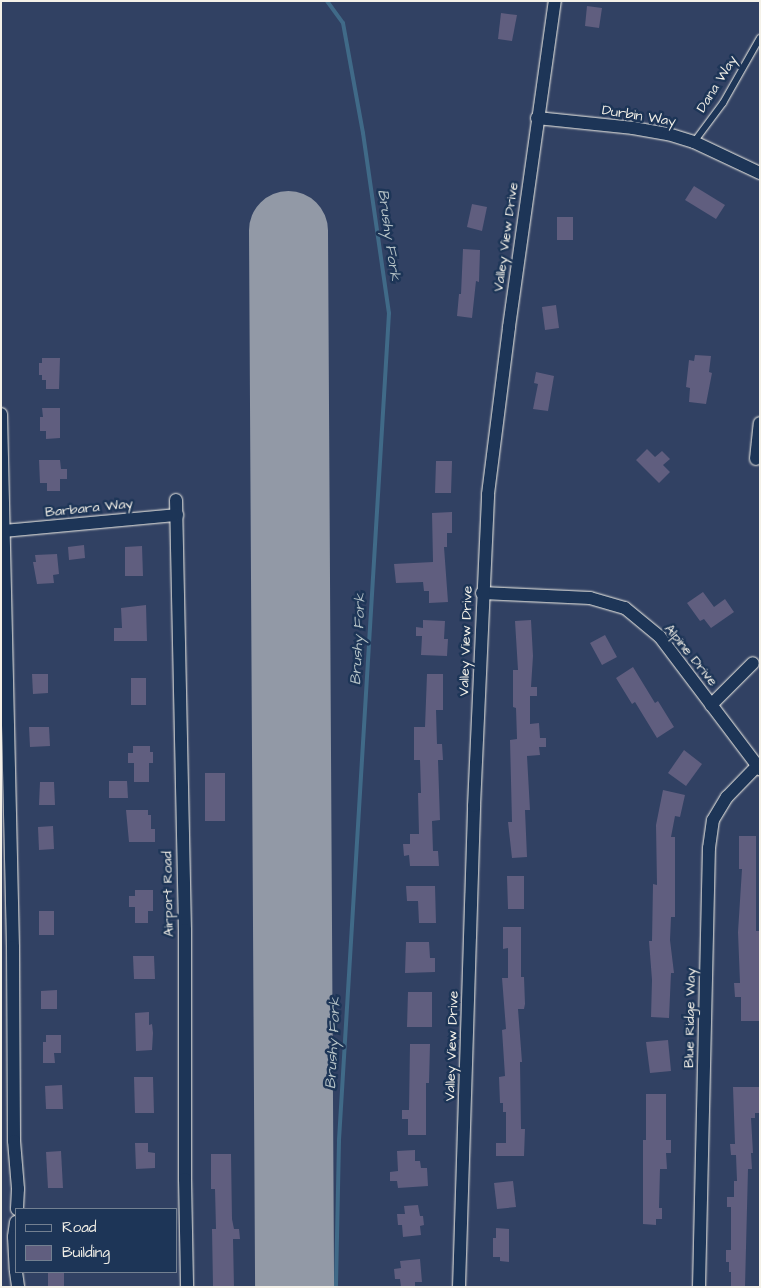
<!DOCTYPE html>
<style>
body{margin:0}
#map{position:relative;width:761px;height:1288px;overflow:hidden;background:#314163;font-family:"Architects Daughter",sans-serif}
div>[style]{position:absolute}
.stream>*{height:4px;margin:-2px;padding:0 2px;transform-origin:2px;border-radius:2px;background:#406a88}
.runway>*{height:79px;margin:-39.5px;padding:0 39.5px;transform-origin:39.5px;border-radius:39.5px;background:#9299a6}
.building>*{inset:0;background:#605e7f}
.roads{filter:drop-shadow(0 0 1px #f4f1e8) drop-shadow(0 0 1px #f4f1e8)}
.service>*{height:6px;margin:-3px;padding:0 3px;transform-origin:3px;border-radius:3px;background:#1d3557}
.minor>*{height:12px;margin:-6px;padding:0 6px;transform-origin:6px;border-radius:6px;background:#1d3557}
span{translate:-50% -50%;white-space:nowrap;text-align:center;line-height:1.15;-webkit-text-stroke:5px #1d3557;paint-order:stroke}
.street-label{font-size:14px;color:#f4f1e8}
.water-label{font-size:15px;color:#b5c2c6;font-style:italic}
.frame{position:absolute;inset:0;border:2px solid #f4f1e8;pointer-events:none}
.legend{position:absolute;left:15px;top:1208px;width:162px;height:65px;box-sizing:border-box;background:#1d3557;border:1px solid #738091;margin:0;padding:6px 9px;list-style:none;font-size:15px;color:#f4f1e8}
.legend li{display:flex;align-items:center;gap:10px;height:25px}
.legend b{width:25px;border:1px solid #738091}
</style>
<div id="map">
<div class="stream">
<i style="left:327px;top:1px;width:27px;rotate:54deg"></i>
<i style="left:343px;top:23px;width:112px;rotate:79.7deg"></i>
<i style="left:363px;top:133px;width:182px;rotate:81.8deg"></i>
<i style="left:389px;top:313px;width:830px;rotate:93.46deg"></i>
<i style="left:339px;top:1141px;width:146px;rotate:91.2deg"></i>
</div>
<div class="runway">
<i style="left:288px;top:230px;width:1057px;rotate:89.67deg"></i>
</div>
<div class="building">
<i style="clip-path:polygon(587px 6px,602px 8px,599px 28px,585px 26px)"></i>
<i style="clip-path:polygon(501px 13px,517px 15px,512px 41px,498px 39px)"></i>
<i style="clip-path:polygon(694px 186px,725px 205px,716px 219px,685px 200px)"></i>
<i style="clip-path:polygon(472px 204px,487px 207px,482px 231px,467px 227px)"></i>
<i style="clip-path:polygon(557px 217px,573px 217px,573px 240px,557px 240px)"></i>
<i style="clip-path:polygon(463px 249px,480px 250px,479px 282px,476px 281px,472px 318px,457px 316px,459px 294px,461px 294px)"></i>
<i style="clip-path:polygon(556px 305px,559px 328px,545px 330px,542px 307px)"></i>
<i style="clip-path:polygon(695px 355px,711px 356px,709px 372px,712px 373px,706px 404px,689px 402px,690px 388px,686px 387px,689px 360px,694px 361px)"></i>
<i style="clip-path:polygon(42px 358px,60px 358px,59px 389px,46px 389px,46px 380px,42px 380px,42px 375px,39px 375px,39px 363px,42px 363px)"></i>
<i style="clip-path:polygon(536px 372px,554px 376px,548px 411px,533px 409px,538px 384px,534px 383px)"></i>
<i style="clip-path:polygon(42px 408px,60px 408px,60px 438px,46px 439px,46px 431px,40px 431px,40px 417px,43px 417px)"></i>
<i style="clip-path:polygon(647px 449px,655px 457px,662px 451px,670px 459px,663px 465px,670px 472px,659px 483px,636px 460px)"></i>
<i style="clip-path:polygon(39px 460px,60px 460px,61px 469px,67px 469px,67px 479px,60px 479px,60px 491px,47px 491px,47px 483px,40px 483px)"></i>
<i style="clip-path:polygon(436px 461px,452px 461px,451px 493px,435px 493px)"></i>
<i style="clip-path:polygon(452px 512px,452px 533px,447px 533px,447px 547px,444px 547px,448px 602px,429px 603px,429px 591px,424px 591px,423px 582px,396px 583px,394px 564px,433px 562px,432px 513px)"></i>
<i style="clip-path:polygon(84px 545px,85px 558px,69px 560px,68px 547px)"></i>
<i style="clip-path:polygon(142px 546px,143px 576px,125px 576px,125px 547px)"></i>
<i style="clip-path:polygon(57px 554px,59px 574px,53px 575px,54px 583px,37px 584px,33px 562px,36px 562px,35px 555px)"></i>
<i style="clip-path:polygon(703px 592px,714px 607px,725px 599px,734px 612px,711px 628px,704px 619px,700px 621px,687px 603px)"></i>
<i style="clip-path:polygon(146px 605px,147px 641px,114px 641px,114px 628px,122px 628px,121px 608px)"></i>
<i style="clip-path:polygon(423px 620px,445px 621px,444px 639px,448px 639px,447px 656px,421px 655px,422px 636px,416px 636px,416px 627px,423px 628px)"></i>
<i style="clip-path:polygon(531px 620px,533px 656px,531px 687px,537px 687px,537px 696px,530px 696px,530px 724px,539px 723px,540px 738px,546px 738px,546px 747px,539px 747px,540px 755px,527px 756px,530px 810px,525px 810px,527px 857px,512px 858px,508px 822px,512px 822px,510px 740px,517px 739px,516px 708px,513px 707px,513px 670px,518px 670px,515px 621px)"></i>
<i style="clip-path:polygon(605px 635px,617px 657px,602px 665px,590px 643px)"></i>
<i style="clip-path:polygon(633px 667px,655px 703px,658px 701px,674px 727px,657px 738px,635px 702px,632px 704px,616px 678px)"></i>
<i style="clip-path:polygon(32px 674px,48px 674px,48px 693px,33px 694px)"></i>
<i style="clip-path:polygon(427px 674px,443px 674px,443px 710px,436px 710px,437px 744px,442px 744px,443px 760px,438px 760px,440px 820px,432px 821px,433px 851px,438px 851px,439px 866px,410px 866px,409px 855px,404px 856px,403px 844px,410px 844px,410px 834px,419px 834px,418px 793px,421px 793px,420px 760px,414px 760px,414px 727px,425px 727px)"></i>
<i style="clip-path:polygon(131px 678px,146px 678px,146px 705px,131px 705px)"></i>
<i style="clip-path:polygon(29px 727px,49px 727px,50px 746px,30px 747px)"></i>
<i style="clip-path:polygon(133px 746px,150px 746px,150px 752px,153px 752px,153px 763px,149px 763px,149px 782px,134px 782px,134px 763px,128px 763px,128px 753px,133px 753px)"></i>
<i style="clip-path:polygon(684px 750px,702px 764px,686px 786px,668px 773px)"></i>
<i style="clip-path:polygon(205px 773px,225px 773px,225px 821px,205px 821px)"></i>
<i style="clip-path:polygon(109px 781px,127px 781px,128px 798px,109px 798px)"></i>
<i style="clip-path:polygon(40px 782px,54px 782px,55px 805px,39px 805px)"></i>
<i style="clip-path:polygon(663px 790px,685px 795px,680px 817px,675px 816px,671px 837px,675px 837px,675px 917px,671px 917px,670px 940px,674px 973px,671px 973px,669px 1018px,651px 1017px,652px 980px,649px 941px,652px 941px,653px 884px,657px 885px,656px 825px)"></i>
<i style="clip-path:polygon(126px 810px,148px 810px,148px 815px,151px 815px,151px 829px,155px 829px,155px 842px,129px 842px)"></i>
<i style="clip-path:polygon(53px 826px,54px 849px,39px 850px,38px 827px)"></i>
<i style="clip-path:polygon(739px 836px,756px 836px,756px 931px,760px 931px,760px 1021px,741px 1021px,741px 997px,735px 997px,734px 983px,740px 983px,738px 932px,742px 869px,739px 869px)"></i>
<i style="clip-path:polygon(507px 876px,524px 876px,524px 909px,508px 909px)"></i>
<i style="clip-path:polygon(406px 886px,435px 886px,436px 923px,419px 923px,418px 901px,407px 901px)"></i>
<i style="clip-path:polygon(135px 890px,153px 890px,153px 911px,148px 911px,148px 923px,135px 923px,135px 907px,129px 907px,129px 896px,135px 896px)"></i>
<i style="clip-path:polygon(39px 911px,54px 911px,54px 935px,39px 935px)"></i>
<i style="clip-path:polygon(503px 927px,521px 927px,521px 977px,524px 977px,525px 1004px,524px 1009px,518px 1009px,522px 1062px,520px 1062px,521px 1129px,525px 1129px,524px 1156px,496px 1156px,496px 1143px,506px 1143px,506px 1112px,503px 1112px,503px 1103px,500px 1103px,499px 1077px,505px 1076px,502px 1030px,506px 1029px,502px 978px,508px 978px,508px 948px,503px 949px)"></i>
<i style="clip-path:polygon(406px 942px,429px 942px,430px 958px,435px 958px,435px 972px,405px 973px)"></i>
<i style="clip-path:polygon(133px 956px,154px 956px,155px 979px,134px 979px)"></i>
<i style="clip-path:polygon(57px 990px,57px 1009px,41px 1009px,41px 991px)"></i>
<i style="clip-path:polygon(408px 992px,432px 992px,432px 1027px,407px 1027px)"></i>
<i style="clip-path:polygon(149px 1012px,149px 1025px,152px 1024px,153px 1033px,152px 1050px,136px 1051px,135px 1013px)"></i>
<i style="clip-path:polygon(46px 1035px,61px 1035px,61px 1053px,54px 1053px,55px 1063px,43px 1063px,43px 1042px,46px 1042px)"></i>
<i style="clip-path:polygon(668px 1040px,671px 1071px,650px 1073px,646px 1042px)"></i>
<i style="clip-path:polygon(410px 1044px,430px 1044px,429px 1083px,426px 1083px,426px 1135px,408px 1135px,408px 1119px,402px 1119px,402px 1110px,409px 1110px)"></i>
<i style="clip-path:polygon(134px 1077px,153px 1077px,154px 1113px,135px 1113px)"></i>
<i style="clip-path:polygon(62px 1085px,63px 1109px,46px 1109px,45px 1086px)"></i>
<i style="clip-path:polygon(733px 1087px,760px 1087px,760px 1113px,755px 1113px,755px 1118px,751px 1118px,753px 1153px,751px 1153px,752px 1169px,748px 1169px,745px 1287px,731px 1287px,731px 1272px,729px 1272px,729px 1262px,726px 1262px,726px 1250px,731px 1250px,731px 1207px,727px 1207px,727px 1197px,734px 1197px,734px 1181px,737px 1181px,736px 1155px,731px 1155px,730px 1144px,735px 1144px)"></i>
<i style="clip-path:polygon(646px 1094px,666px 1094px,666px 1140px,671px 1140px,671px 1153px,666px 1153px,667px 1169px,660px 1169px,659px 1208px,662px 1208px,662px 1219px,656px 1219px,656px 1225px,643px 1224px,643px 1140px,646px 1140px)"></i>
<i style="clip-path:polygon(135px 1143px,148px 1143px,148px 1152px,155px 1153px,155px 1168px,136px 1169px)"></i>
<i style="clip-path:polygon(415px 1150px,415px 1161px,420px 1161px,421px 1168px,427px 1168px,428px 1186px,398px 1188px,397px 1181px,390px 1181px,390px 1172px,398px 1171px,397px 1151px)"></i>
<i style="clip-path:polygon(61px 1151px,63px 1188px,48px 1188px,46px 1152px)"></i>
<i style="clip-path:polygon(211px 1154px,231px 1154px,232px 1219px,234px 1229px,239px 1229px,240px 1239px,233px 1239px,234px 1287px,213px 1287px,212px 1229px,216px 1229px,215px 1189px,211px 1189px)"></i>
<i style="clip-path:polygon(513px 1181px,516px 1207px,497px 1209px,494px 1183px)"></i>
<i style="clip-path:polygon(418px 1205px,420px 1216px,423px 1216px,424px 1225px,420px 1226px,421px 1235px,403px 1237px,402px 1225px,398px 1225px,397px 1214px,405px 1214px,404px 1206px)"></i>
<i style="clip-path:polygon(496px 1228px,509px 1229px,509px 1262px,500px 1261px,500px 1257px,493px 1257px,493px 1238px,496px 1238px)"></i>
<i style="clip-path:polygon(420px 1259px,422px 1282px,415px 1282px,415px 1287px,401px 1287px,400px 1279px,395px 1279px,394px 1269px,401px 1268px,400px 1261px)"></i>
<i style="clip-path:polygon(48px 1272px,64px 1272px,64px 1287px,48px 1287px)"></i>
</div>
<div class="roads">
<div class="service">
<i style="left:694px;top:142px;width:49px;rotate:-53.4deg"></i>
<i style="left:723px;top:103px;width:75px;rotate:-60.4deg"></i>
</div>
<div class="minor">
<i style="left:537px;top:118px;width:97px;rotate:5.9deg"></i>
<i style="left:633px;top:128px;width:36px;rotate:10deg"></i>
<i style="left:668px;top:134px;width:27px;rotate:17deg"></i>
<i style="left:694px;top:142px;width:73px;rotate:25.2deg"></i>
<i style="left:1px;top:414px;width:533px;rotate:88.71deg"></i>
<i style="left:13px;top:947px;width:194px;rotate:89.7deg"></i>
<i style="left:14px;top:1141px;width:48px;rotate:85.2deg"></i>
<i style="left:18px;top:1189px;width:20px;rotate:93deg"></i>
<i style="left:756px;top:459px;width:36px;rotate:-84deg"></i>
<i style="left:176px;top:500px;width:430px;rotate:88.8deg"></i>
<i style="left:185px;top:930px;width:249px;rotate:90deg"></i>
<i style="left:185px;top:1179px;width:108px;rotate:88.9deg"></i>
<i style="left:4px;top:531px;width:174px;rotate:-5.3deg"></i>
<i style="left:482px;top:593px;width:108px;rotate:2.7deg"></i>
<i style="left:590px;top:598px;width:36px;rotate:16deg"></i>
<i style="left:625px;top:608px;width:45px;rotate:39.6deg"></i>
<i style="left:660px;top:637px;width:166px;rotate:52.9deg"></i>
<i style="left:711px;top:705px;width:59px;rotate:-45deg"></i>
<i style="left:16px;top:1222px;width:15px;rotate:98deg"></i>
<i style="left:14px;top:1237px;width:33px;rotate:87deg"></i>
<i style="left:16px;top:1272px;width:15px;rotate:82deg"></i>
<i style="left:459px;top:1287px;width:481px;rotate:-88.2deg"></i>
<i style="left:474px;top:806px;width:312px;rotate:-87.4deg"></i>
<i style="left:488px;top:494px;width:168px;rotate:-82.8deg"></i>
<i style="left:509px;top:327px;width:329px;rotate:-82deg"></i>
<i style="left:699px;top:1287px;width:439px;rotate:-88.7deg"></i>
<i style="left:709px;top:848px;width:28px;rotate:-82deg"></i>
<i style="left:713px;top:820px;width:27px;rotate:-59deg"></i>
<i style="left:727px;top:797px;width:43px;rotate:-45.9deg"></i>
</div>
</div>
<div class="street-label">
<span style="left:717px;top:84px;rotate:-58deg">Dana Way</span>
<span style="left:639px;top:116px;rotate:9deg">Durbin Way</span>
<span style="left:506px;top:237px;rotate:-82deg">Valley View Drive</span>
<span style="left:89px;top:508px;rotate:-6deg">Barbara Way</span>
<span style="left:466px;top:641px;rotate:-88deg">Valley View Drive</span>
<span style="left:691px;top:655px;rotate:51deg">Alpine Drive</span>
<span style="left:168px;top:894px;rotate:-91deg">Airport Road</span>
<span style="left:690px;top:1018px;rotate:-89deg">Blue Ridge Way</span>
<span style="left:452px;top:1046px;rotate:-88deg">Valley View Drive</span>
</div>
<div class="water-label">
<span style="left:389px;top:235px;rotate:82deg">Brushy Fork</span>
<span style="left:358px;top:639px;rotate:-87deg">Brushy Fork</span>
<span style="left:333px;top:1043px;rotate:-87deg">Brushy Fork</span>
</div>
<div class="frame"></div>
<ul class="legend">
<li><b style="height:6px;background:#1d3557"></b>Road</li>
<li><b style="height:14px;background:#605e7f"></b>Building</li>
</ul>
</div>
